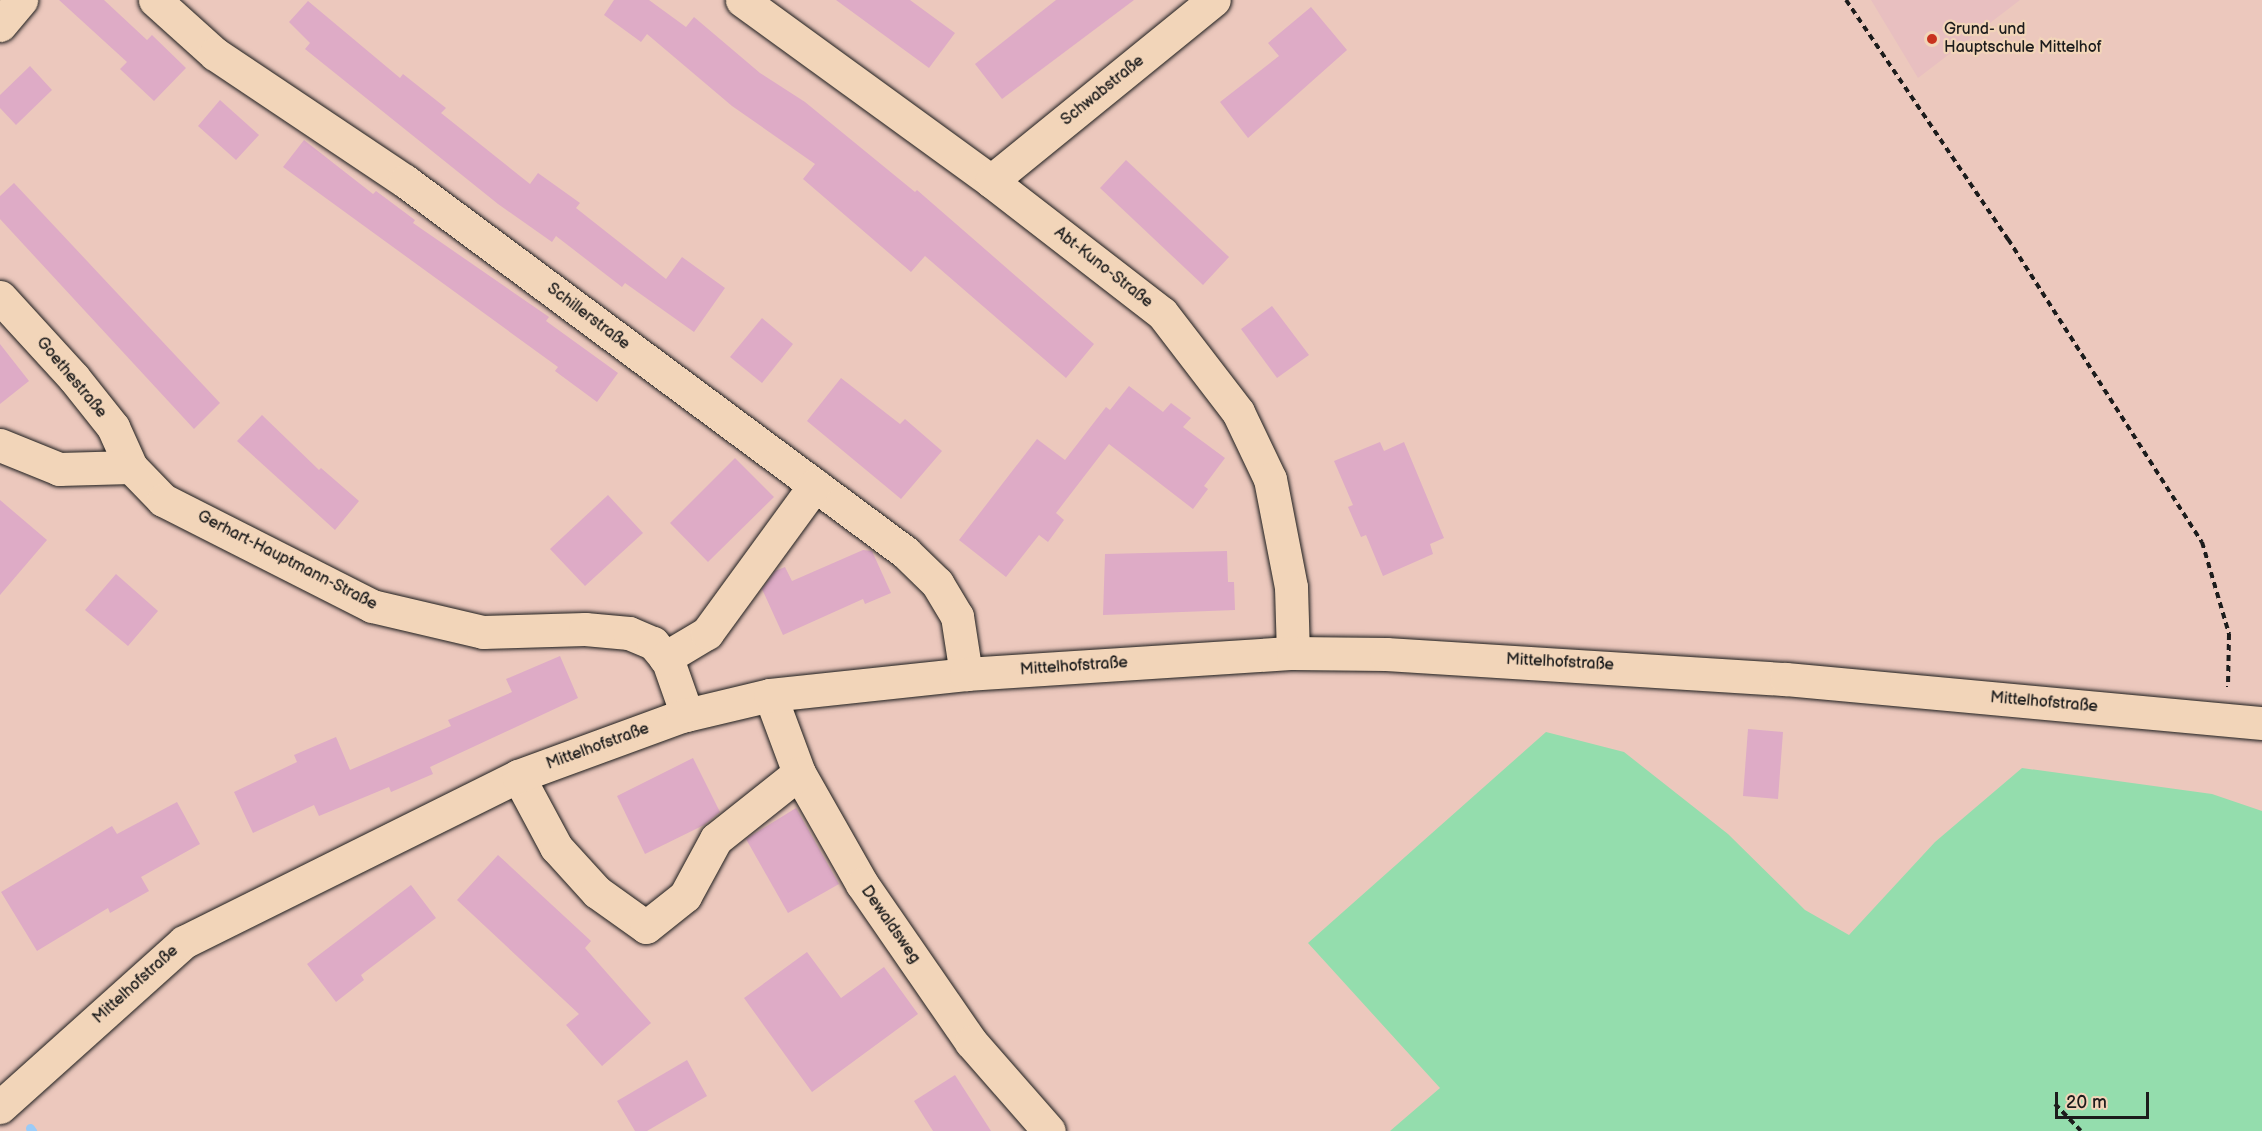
<!DOCTYPE html>
<meta charset="utf-8">
<style>
body{margin:0}
#map{position:relative;width:2262px;height:1131px;overflow:hidden;background:#ecc8bd;font-family:"Balsamiq Sans",sans-serif}
div>[style]{position:absolute}
.built>*{inset:0;background:#e8bfc0}
.green>*{inset:0;background:#94ddad}
.stream>*{height:9px;margin:-4.5px;padding:0 4.5px;transform-origin:4.5px;border-radius:4.5px;background:#9bcbf7}
.building>*{inset:0;background:#deabc6}
.path>*{height:4px;margin-top:-2px;transform-origin:0;background:repeating-linear-gradient(90deg,#1c1c1c 0 6px,transparent 0 10.5px)}
.roads{filter:drop-shadow(0 0 2px #1c1c1c) drop-shadow(0 0 2px #1c1c1c)}
.minor>*{height:33px;margin:-16.5px;padding:0 16.5px;transform-origin:16.5px;border-radius:16.5px;background:#f2d5b9}
.dots>*{width:16px;height:16px;translate:-50% -50%;box-sizing:border-box;border:3px solid #f2d5b9;border-radius:50%}
span{translate:-50% -50%;white-space:nowrap;text-align:center;line-height:1.15;-webkit-text-stroke:4.5px #f2d5b9;paint-order:stroke}
.poi-label{font-size:16px;color:#1c1c1c}
.left{translate:0 -50%;text-align:left}
.street-label{font-size:16px;color:#1c1c1c}
.scale{position:absolute;left:2055px;top:1092px;width:94px;height:27px;box-sizing:border-box;border:3px solid #1c1c1c;border-top:0;padding-left:8px;font-size:18px;line-height:21px;white-space:nowrap;color:#1c1c1c;-webkit-text-stroke:4px #f2d5b9;paint-order:stroke}
</style>
<div id="map">
<div class="built">
<i style="clip-path:polygon(1871px 0,2020px 0,1918px 78px)"></i>
</div>
<div class="green">
<i style="clip-path:polygon(1546px 732px,1624px 752px,1728px 834px,1805px 910px,1849px 935px,1935px 842px,2022px 768px,2212px 794px,2262px 811px,2262px 1131px,1390px 1131px,1440px 1088px,1308px 943px)"></i>
</div>
<div class="stream">
<i style="left:30px;top:1128px;width:4px;rotate:56deg"></i>
</div>
<div class="building">
<i style="clip-path:polygon(59px 0,104px 0,147px 40px,152px 35px,186px 68px,154px 101px,120px 69px,127px 62px)"></i>
<i style="clip-path:polygon(614px 0,649px 0,686px 27px,694px 17px,760px 73px,805px 102px,915px 192px,917px 190px,1094px 344px,1066px 378px,925px 256px,911px 272px,803px 179px,815px 164px,732px 106px,647px 34px,641px 42px,604px 15px)"></i>
<i style="clip-path:polygon(836px 0,910px 0,955px 33px,929px 68px)"></i>
<i style="clip-path:polygon(1056px 0,1134px 0,1002px 99px,975px 64px)"></i>
<i style="clip-path:polygon(308px 1px,400px 78px,403px 74px,446px 108px,441px 113px,530px 184px,538px 173px,580px 203px,576px 208px,666px 279px,682px 257px,725px 288px,694px 332px,625px 283px,622px 287px,556px 236px,552px 242px,498px 204px,305px 49px,310px 43px,289px 22px)"></i>
<i style="clip-path:polygon(1311px 7px,1347px 50px,1248px 138px,1220px 102px,1279px 56px,1268px 43px)"></i>
<i style="clip-path:polygon(30px 66px,52px 90px,16px 125px,0 108px,0 95px)"></i>
<i style="clip-path:polygon(220px 100px,259px 135px,236px 160px,198px 126px)"></i>
<i style="clip-path:polygon(304px 140px,373px 194px,376px 191px,415px 220px,413px 223px,549px 317px,546px 321px,618px 373px,597px 402px,555px 371px,558px 367px,283px 167px)"></i>
<i style="clip-path:polygon(1126px 160px,1229px 257px,1203px 285px,1100px 188px)"></i>
<i style="clip-path:polygon(14px 183px,220px 403px,194px 429px,0 219px,0 196px)"></i>
<i style="clip-path:polygon(1272px 306px,1309px 355px,1277px 378px,1241px 329px)"></i>
<i style="clip-path:polygon(762px 318px,793px 344px,762px 383px,730px 357px)"></i>
<i style="clip-path:polygon(0 344px,29px 381px,0 404px)"></i>
<i style="clip-path:polygon(841px 378px,900px 424px,905px 419px,942px 451px,901px 499px,807px 421px)"></i>
<i style="clip-path:polygon(1129px 386px,1163px 412px,1171px 403px,1191px 418px,1183px 427px,1225px 458px,1204px 486px,1208px 489px,1193px 509px,1109px 444px,1056px 513px,1064px 520px,1048px 542px,1039px 535px,1006px 577px,959px 540px,1037px 439px,1065px 460px,1106px 407px,1110px 410px)"></i>
<i style="clip-path:polygon(262px 415px,319px 470px,321px 468px,359px 501px,335px 530px,237px 441px)"></i>
<i style="clip-path:polygon(1380px 442px,1384px 451px,1404px 442px,1444px 538px,1430px 544px,1433px 554px,1383px 576px,1366px 535px,1361px 537px,1348px 507px,1353px 505px,1334px 461px)"></i>
<i style="clip-path:polygon(735px 458px,774px 497px,708px 562px,670px 523px)"></i>
<i style="clip-path:polygon(608px 495px,643px 533px,585px 586px,550px 549px)"></i>
<i style="clip-path:polygon(0 500px,47px 540px,0 595px)"></i>
<i style="clip-path:polygon(863px 550px,872px 551px,891px 593px,865px 604px,863px 599px,783px 635px,762px 589px,775px 571px,785px 567px,792px 581px)"></i>
<i style="clip-path:polygon(1227px 551px,1228px 582px,1234px 582px,1235px 610px,1103px 615px,1105px 554px)"></i>
<i style="clip-path:polygon(116px 574px,158px 611px,128px 646px,85px 610px)"></i>
<i style="clip-path:polygon(560px 656px,578px 698px,430px 767px,433px 774px,391px 792px,389px 787px,319px 816px,314px 805px,253px 833px,234px 792px,297px 762px,294px 755px,336px 737px,350px 770px,451px 726px,448px 720px,512px 692px,506px 679px)"></i>
<i style="clip-path:polygon(1748px 729px,1783px 732px,1778px 799px,1743px 796px)"></i>
<i style="clip-path:polygon(693px 758px,720px 812px,704px 825px,645px 854px,617px 796px)"></i>
<i style="clip-path:polygon(177px 802px,200px 844px,141px 877px,149px 891px,110px 913px,108px 908px,37px 951px,1px 892px,112px 826px,117px 834px)"></i>
<i style="clip-path:polygon(796px 808px,839px 884px,788px 913px,746px 839px)"></i>
<i style="clip-path:polygon(498px 855px,591px 941px,585px 948px,651px 1023px,602px 1066px,566px 1025px,579px 1014px,457px 900px)"></i>
<i style="clip-path:polygon(411px 885px,436px 918px,361px 975px,364px 980px,336px 1002px,307px 964px)"></i>
<i style="clip-path:polygon(807px 952px,841px 998px,884px 967px,918px 1014px,812px 1092px,744px 998px)"></i>
<i style="clip-path:polygon(687px 1060px,707px 1096px,647px 1131px,635px 1131px,617px 1101px)"></i>
<i style="clip-path:polygon(955px 1075px,991px 1131px,933px 1131px,914px 1101px)"></i>
</div>
<div class="path">
<i style="left:1846px;top:0;width:289px;rotate:55.9deg"></i>
<i style="left:2008px;top:239px;width:360px;rotate:57.4deg"></i>
<i style="left:2202px;top:542px;width:96px;rotate:73.6deg"></i>
<i style="left:2229px;top:634px;width:53px;rotate:91.1deg"></i>
<i style="left:2055px;top:1104px;width:37px;rotate:46deg"></i>
</div>
<div class="roads">
<div class="minor">
<i style="left:155px;top:0;width:81px;rotate:42deg"></i>
<i style="left:215px;top:54px;width:229px;rotate:33.8deg"></i>
<i style="left:405px;top:181px;width:623px;rotate:36.58deg"></i>
<i style="left:905px;top:552px;width:45px;rotate:44.1deg"></i>
<i style="left:937px;top:583px;width:39px;rotate:59deg"></i>
<i style="left:957px;top:616px;width:59px;rotate:81.2deg"></i>
<i style="left:742px;top:0;width:308px;rotate:36deg"></i>
<i style="left:991px;top:181px;width:216px;rotate:37.7deg"></i>
<i style="left:1162px;top:313px;width:125px;rotate:52.5deg"></i>
<i style="left:1238px;top:412px;width:74px;rotate:64.5deg"></i>
<i style="left:1270px;top:479px;width:110px;rotate:79deg"></i>
<i style="left:1291px;top:587px;width:66px;rotate:88.3deg"></i>
<i style="left:0;top:25px;width:33px;rotate:-50deg"></i>
<i style="left:991px;top:181px;width:287px;rotate:-39.1deg"></i>
<i style="left:0;top:297px;width:110px;rotate:47.6deg"></i>
<i style="left:74px;top:378px;width:63px;rotate:51.5deg"></i>
<i style="left:113px;top:427px;width:44px;rotate:65.8deg"></i>
<i style="left:0;top:445px;width:64px;rotate:22.1deg"></i>
<i style="left:59px;top:469px;width:72px;rotate:-1.6deg"></i>
<i style="left:131px;top:467px;width:46px;rotate:45.9deg"></i>
<i style="left:163px;top:500px;width:234px;rotate:26.9deg"></i>
<i style="left:372px;top:606px;width:114px;rotate:13.2deg"></i>
<i style="left:483px;top:632px;width:102px;rotate:-1.7deg"></i>
<i style="left:585px;top:629px;width:44px;rotate:5.2deg"></i>
<i style="left:629px;top:633px;width:26px;rotate:23deg"></i>
<i style="left:653px;top:643px;width:23px;rotate:50deg"></i>
<i style="left:668px;top:661px;width:57px;rotate:70.6deg"></i>
<i style="left:665px;top:658px;width:49px;rotate:-30.8deg"></i>
<i style="left:707px;top:633px;width:183px;rotate:-53.9deg"></i>
<i style="left:770px;top:695px;width:83px;rotate:69.6deg"></i>
<i style="left:799px;top:773px;width:128px;rotate:60.4deg"></i>
<i style="left:862px;top:884px;width:192px;rotate:55.4deg"></i>
<i style="left:971px;top:1042px;width:118px;rotate:48.8deg"></i>
<i style="left:518px;top:776px;width:81px;rotate:61.8deg"></i>
<i style="left:556px;top:847px;width:61px;rotate:47.7deg"></i>
<i style="left:597px;top:892px;width:60px;rotate:35.5deg"></i>
<i style="left:646px;top:927px;width:50px;rotate:-38.5deg"></i>
<i style="left:685px;top:896px;width:65px;rotate:-61.5deg"></i>
<i style="left:716px;top:839px;width:106px;rotate:-38.5deg"></i>
<i style="left:0;top:1107px;width:247px;rotate:-41.9deg"></i>
<i style="left:184px;top:942px;width:373px;rotate:-26.4deg"></i>
<i style="left:518px;top:776px;width:175px;rotate:-20.1deg"></i>
<i style="left:682px;top:716px;width:90px;rotate:-13.4deg"></i>
<i style="left:770px;top:695px;width:197px;rotate:-6.1deg"></i>
<i style="left:966px;top:674px;width:328px;rotate:-3.7deg"></i>
<i style="left:1293px;top:653px;width:93px;rotate:0.6deg"></i>
<i style="left:1386px;top:654px;width:401px;rotate:3.6deg"></i>
<i style="left:1786px;top:679px;width:478px;rotate:5.3deg"></i>
</div>
</div>
<div class="dots">
<i style="left:1932px;top:39px;background:#c8321e"></i>
</div>
<div class="poi-label">
<span class="left" style="left:1944px;top:39px">Grund- und<br>Hauptschule Mittelhof</span>
</div>
<div class="street-label">
<span style="left:1103px;top:91px;rotate:-39deg">Schwabstraße</span>
<span style="left:1103px;top:268px;rotate:38deg">Abt-Kuno-Straße</span>
<span style="left:588px;top:317px;rotate:37deg">Schillerstraße</span>
<span style="left:71px;top:378px;rotate:50deg">Goethestraße</span>
<span style="left:287px;top:561px;rotate:27deg">Gerhart-Hauptmann-Straße</span>
<span style="left:1560px;top:663px;rotate:3deg">Mittelhofstraße</span>
<span style="left:1074px;top:667px;rotate:-4deg">Mittelhofstraße</span>
<span style="left:2044px;top:703px;rotate:5deg">Mittelhofstraße</span>
<span style="left:598px;top:747px;rotate:-20deg">Mittelhofstraße</span>
<span style="left:890px;top:925px;rotate:55deg">Dewaldsweg</span>
<span style="left:136px;top:985px;rotate:-42deg">Mittelhofstraße</span>
</div>
<div class="scale">20 m</div>
</div>
